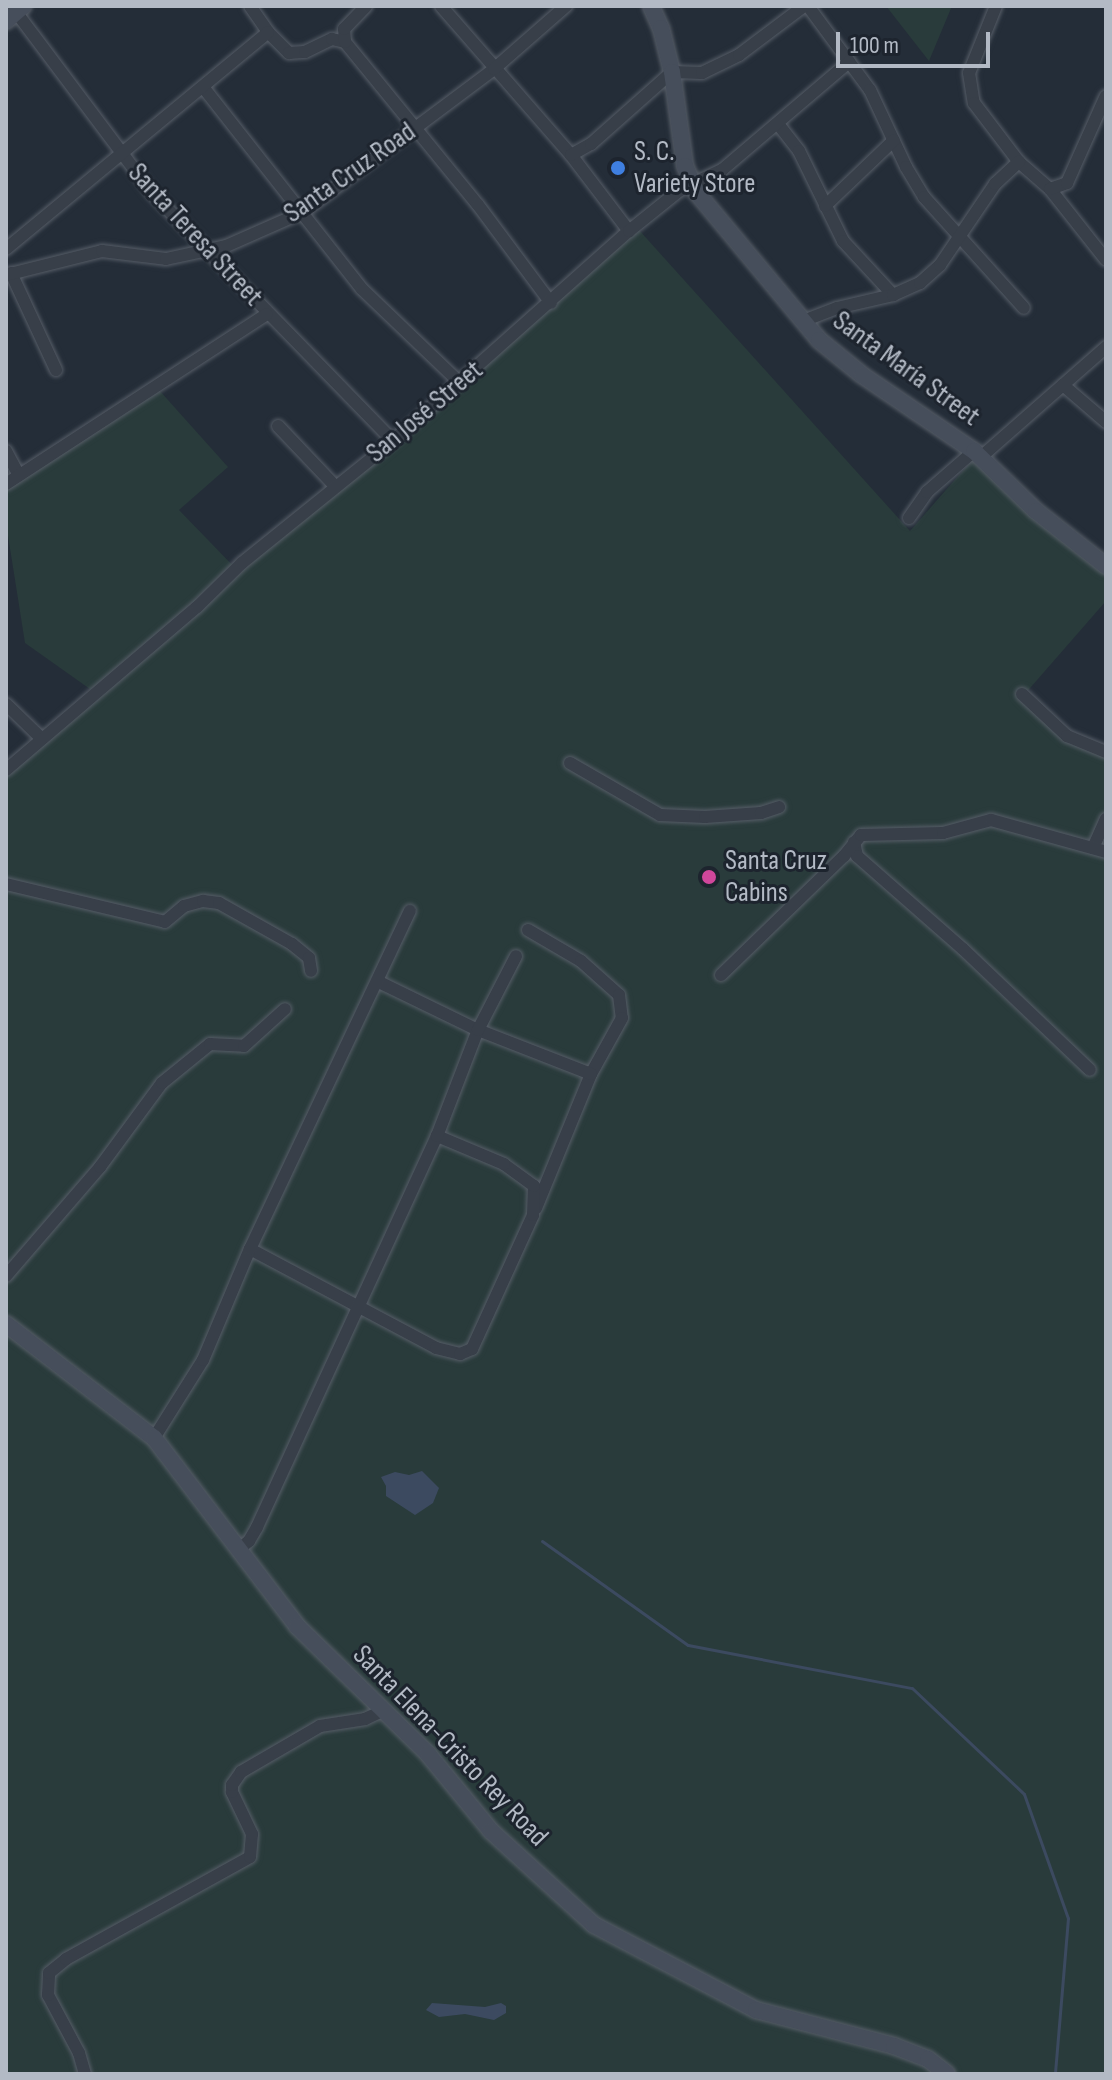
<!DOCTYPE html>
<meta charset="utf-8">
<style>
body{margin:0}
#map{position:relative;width:1112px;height:2080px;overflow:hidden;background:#242d38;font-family:"Sofia Sans Condensed",sans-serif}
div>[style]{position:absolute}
.green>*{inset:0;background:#293b3b}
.water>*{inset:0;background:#3c4a60}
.stream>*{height:3px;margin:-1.5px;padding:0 1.5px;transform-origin:1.5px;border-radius:1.5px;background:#3c4a60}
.roads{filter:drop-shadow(0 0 2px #565d67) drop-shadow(0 0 2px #565d67)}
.street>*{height:12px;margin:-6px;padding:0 6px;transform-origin:6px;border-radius:6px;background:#383f49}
.secondary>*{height:16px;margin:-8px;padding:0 8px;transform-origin:8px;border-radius:8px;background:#464e5b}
.dots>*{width:22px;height:22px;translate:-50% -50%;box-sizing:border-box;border:4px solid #1d242e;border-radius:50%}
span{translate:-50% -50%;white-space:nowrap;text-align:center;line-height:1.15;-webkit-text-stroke:6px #1d242e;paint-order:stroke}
.poi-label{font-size:28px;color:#b3bac5}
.left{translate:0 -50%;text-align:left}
.street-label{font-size:28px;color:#b3bac5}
.frame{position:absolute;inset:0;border:8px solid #b3bac5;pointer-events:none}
.scale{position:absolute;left:836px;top:32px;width:154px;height:36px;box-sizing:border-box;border:4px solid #b3bac5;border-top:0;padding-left:10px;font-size:24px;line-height:28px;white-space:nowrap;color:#b3bac5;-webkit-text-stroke:6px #1d242e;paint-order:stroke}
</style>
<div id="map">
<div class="green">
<i style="clip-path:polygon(886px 6px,952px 6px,929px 61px)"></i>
<i style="clip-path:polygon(639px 230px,910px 531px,974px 458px,1077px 554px,1106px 570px,1106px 601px,1024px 695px,1058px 728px,1106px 756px,1106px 2074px,6px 2074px,6px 774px,97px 694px,25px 643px,6px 523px,6px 487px,159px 390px,228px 467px,179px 510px,240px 573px)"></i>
</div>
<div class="water">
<i style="clip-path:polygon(422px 1471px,439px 1488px,433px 1503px,415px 1515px,386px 1496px,386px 1486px,381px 1477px,395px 1472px,409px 1475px)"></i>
<i style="clip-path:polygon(432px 2003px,485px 2007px,501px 2003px,506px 2006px,506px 2013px,494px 2020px,465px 2014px,439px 2017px,426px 2010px)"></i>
</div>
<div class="stream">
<i style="left:542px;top:1541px;width:179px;rotate:35.5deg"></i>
<i style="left:688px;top:1645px;width:228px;rotate:10.9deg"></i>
<i style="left:912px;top:1688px;width:154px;rotate:43.4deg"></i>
<i style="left:1024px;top:1794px;width:132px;rotate:70.5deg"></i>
<i style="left:1068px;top:1918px;width:157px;rotate:94.8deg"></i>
</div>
<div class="roads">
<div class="street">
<i style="left:250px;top:6px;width:32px;rotate:55deg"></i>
<i style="left:268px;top:32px;width:30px;rotate:45deg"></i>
<i style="left:289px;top:53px;width:16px;rotate:-4deg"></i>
<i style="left:305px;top:52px;width:30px;rotate:-26deg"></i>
<i style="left:332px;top:39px;width:13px;rotate:13deg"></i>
<i style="left:345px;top:42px;width:210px;rotate:50.8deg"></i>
<i style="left:478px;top:205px;width:122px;rotate:53.3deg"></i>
<i style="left:441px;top:6px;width:198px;rotate:48.9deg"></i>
<i style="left:571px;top:155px;width:96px;rotate:52.7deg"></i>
<i style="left:808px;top:6px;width:104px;rotate:53.6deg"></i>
<i style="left:870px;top:90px;width:85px;rotate:64.9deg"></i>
<i style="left:906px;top:167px;width:35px;rotate:59deg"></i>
<i style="left:924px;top:197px;width:149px;rotate:48deg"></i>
<i style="left:996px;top:6px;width:72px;rotate:111.9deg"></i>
<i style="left:969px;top:73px;width:30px;rotate:81deg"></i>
<i style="left:974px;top:103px;width:74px;rotate:52.7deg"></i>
<i style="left:1019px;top:162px;width:41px;rotate:41.1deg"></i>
<i style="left:1050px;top:189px;width:90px;rotate:51.7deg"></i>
<i style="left:16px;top:12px;width:225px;rotate:53.1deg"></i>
<i style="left:151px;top:192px;width:347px;rotate:45.8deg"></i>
<i style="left:345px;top:42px;width:13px;rotate:-94deg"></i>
<i style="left:344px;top:29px;width:32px;rotate:-46deg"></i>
<i style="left:203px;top:87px;width:257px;rotate:51.8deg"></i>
<i style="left:362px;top:289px;width:136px;rotate:43.8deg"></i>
<i style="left:778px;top:124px;width:34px;rotate:52deg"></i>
<i style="left:799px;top:151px;width:100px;rotate:63.9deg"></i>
<i style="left:843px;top:241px;width:74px;rotate:47.2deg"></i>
<i style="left:571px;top:155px;width:23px;rotate:-29deg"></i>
<i style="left:591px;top:144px;width:108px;rotate:-41.6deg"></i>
<i style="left:672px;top:72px;width:30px;rotate:2deg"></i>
<i style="left:702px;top:73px;width:41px;rotate:-25.9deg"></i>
<i style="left:739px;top:55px;width:81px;rotate:-37deg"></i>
<i style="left:1050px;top:189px;width:18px;rotate:-19deg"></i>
<i style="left:1067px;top:183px;width:95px;rotate:-65.9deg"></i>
<i style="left:825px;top:206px;width:95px;rotate:-43.7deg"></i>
<i style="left:6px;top:249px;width:340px;rotate:-39.6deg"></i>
<i style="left:11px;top:273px;width:107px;rotate:65.1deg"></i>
<i style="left:6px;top:275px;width:99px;rotate:-14deg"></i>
<i style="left:102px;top:251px;width:64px;rotate:7.1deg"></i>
<i style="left:166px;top:259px;width:61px;rotate:-12.2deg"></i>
<i style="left:226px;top:246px;width:84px;rotate:-23.8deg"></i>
<i style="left:303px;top:212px;width:239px;rotate:-36.8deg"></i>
<i style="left:494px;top:69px;width:96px;rotate:-41.2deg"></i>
<i style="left:803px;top:321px;width:36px;rotate:-21deg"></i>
<i style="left:837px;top:308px;width:57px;rotate:-13.1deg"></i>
<i style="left:893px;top:295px;width:30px;rotate:-24deg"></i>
<i style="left:920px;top:283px;width:27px;rotate:-42deg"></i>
<i style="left:940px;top:265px;width:98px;rotate:-55.8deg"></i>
<i style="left:995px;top:184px;width:33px;rotate:-43deg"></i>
<i style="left:1063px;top:385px;width:57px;rotate:40.7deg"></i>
<i style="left:278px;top:426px;width:83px;rotate:46.5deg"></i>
<i style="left:6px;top:451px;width:27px;rotate:62deg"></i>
<i style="left:981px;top:457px;width:167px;rotate:-41.3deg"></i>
<i style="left:6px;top:484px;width:311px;rotate:-33.1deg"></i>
<i style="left:909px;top:518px;width:32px;rotate:-55deg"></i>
<i style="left:927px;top:492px;width:62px;rotate:-41.1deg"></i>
<i style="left:1022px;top:694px;width:62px;rotate:43deg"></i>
<i style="left:1067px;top:736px;width:42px;rotate:22.3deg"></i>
<i style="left:6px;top:704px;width:49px;rotate:44.2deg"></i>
<i style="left:570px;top:763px;width:104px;rotate:30deg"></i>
<i style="left:660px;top:815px;width:45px;rotate:2.5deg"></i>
<i style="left:705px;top:817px;width:56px;rotate:-4.1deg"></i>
<i style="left:761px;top:813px;width:19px;rotate:-18deg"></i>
<i style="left:6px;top:770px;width:251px;rotate:-40.5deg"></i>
<i style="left:197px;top:607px;width:63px;rotate:-44.4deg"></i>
<i style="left:242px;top:563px;width:194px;rotate:-38.9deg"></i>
<i style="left:393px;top:441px;width:316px;rotate:-41.7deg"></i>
<i style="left:629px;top:231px;width:65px;rotate:-38.8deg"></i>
<i style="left:680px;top:190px;width:47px;rotate:-25.5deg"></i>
<i style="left:722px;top:170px;width:167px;rotate:-40.4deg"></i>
<i style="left:854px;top:842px;width:14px;rotate:78deg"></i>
<i style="left:857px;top:856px;width:141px;rotate:41.3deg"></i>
<i style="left:963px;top:949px;width:175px;rotate:43.6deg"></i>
<i style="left:1093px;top:848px;width:32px;rotate:-66deg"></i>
<i style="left:6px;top:884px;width:163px;rotate:13.4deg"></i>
<i style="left:165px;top:922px;width:25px;rotate:-40deg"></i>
<i style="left:184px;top:906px;width:20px;rotate:-15deg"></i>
<i style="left:203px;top:901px;width:16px;rotate:7deg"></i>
<i style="left:219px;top:903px;width:84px;rotate:29.3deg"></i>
<i style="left:292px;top:944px;width:22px;rotate:39deg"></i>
<i style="left:309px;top:958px;width:13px;rotate:81deg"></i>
<i style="left:528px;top:930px;width:61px;rotate:30.3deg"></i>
<i style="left:581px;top:961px;width:51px;rotate:41.8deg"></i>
<i style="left:619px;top:995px;width:23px;rotate:83deg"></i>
<i style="left:622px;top:1018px;width:64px;rotate:119deg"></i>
<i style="left:591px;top:1074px;width:145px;rotate:112.3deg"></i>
<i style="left:721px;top:975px;width:171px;rotate:-44.1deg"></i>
<i style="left:844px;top:856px;width:27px;rotate:-51deg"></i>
<i style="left:861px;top:835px;width:82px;rotate:-1.4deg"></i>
<i style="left:943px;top:833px;width:50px;rotate:-15.2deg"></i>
<i style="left:991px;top:820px;width:119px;rotate:15.5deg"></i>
<i style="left:379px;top:982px;width:110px;rotate:25.9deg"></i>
<i style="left:478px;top:1030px;width:121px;rotate:21.3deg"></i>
<i style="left:250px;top:1249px;width:211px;rotate:28deg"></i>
<i style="left:436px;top:1348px;width:25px;rotate:14deg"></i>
<i style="left:460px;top:1354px;width:13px;rotate:-23deg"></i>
<i style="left:472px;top:1349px;width:147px;rotate:-65.5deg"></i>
<i style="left:533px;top:1215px;width:29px;rotate:-88deg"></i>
<i style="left:534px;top:1186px;width:37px;rotate:-144deg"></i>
<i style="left:504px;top:1164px;width:73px;rotate:-157.3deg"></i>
<i style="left:6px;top:1276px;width:144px;rotate:-49.2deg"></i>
<i style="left:100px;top:1167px;width:104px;rotate:-53.6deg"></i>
<i style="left:162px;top:1083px;width:62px;rotate:-39.1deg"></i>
<i style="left:210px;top:1044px;width:34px;rotate:3deg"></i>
<i style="left:244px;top:1046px;width:55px;rotate:-42.1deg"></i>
<i style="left:154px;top:1438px;width:92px;rotate:-57.9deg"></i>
<i style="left:203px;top:1360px;width:121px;rotate:-67.1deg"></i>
<i style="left:250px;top:1249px;width:374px;rotate:-64.7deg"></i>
<i style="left:238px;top:1550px;width:14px;rotate:-39deg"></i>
<i style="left:249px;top:1541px;width:16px;rotate:-60deg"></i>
<i style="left:257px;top:1527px;width:430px;rotate:-65.3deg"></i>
<i style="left:437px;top:1136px;width:114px;rotate:-68.9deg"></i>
<i style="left:478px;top:1030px;width:83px;rotate:-62.8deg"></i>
<i style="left:85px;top:2074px;width:22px;rotate:-106deg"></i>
<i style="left:79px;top:2053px;width:66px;rotate:-118.1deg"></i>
<i style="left:48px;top:1995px;width:22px;rotate:-87deg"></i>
<i style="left:49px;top:1973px;width:22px;rotate:-39deg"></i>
<i style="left:66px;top:1959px;width:210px;rotate:-29deg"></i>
<i style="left:250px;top:1857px;width:23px;rotate:-85deg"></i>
<i style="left:252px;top:1834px;width:47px;rotate:-115.5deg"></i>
<i style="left:232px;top:1792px;width:7px;rotate:-90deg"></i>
<i style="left:232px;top:1785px;width:16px;rotate:-55deg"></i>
<i style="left:241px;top:1772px;width:91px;rotate:-30.2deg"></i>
<i style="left:320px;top:1726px;width:46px;rotate:-8.8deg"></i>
<i style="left:365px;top:1719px;width:21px;rotate:-25deg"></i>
</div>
<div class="secondary">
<i style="left:651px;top:6px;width:24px;rotate:66deg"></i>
<i style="left:661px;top:28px;width:45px;rotate:76deg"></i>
<i style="left:672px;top:72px;width:95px;rotate:82.1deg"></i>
<i style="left:685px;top:166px;width:30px;rotate:66deg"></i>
<i style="left:697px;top:193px;width:191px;rotate:50.3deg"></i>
<i style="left:819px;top:340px;width:55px;rotate:39.1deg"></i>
<i style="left:862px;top:375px;width:135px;rotate:34.2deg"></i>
<i style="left:974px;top:451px;width:86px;rotate:44.1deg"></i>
<i style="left:1036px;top:511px;width:89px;rotate:38.2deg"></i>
<i style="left:6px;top:21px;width:23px;rotate:-41deg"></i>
<i style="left:6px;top:1324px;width:187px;rotate:37.6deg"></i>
<i style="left:154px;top:1438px;width:236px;rotate:52.7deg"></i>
<i style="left:297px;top:1626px;width:183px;rotate:44.3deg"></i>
<i style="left:428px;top:1754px;width:99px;rotate:50.7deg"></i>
<i style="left:491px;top:1831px;width:139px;rotate:42.4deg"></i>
<i style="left:594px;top:1925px;width:183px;rotate:27.7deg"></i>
<i style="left:756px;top:2010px;width:143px;rotate:14.6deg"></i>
<i style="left:894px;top:2046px;width:36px;rotate:21deg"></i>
<i style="left:928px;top:2059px;width:24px;rotate:38deg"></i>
</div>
</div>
<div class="dots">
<i style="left:618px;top:168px;background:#3f7fe0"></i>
<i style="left:709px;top:877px;background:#d1479c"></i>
</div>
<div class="poi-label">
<span class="left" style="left:634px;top:168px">S. C.<br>Variety Store</span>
<span class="left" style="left:725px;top:877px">Santa Cruz<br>Cabins</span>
</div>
<div class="street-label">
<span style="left:350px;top:173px;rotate:-35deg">Santa Cruz Road</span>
<span style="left:195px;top:235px;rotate:47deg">Santa Teresa Street</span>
<span style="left:906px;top:369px;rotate:36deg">Santa María Street</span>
<span style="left:425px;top:412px;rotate:-40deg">San José Street</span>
<span style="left:450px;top:1746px;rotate:46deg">Santa Elena-Cristo Rey Road</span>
</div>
<div class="frame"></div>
<div class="scale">100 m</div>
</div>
